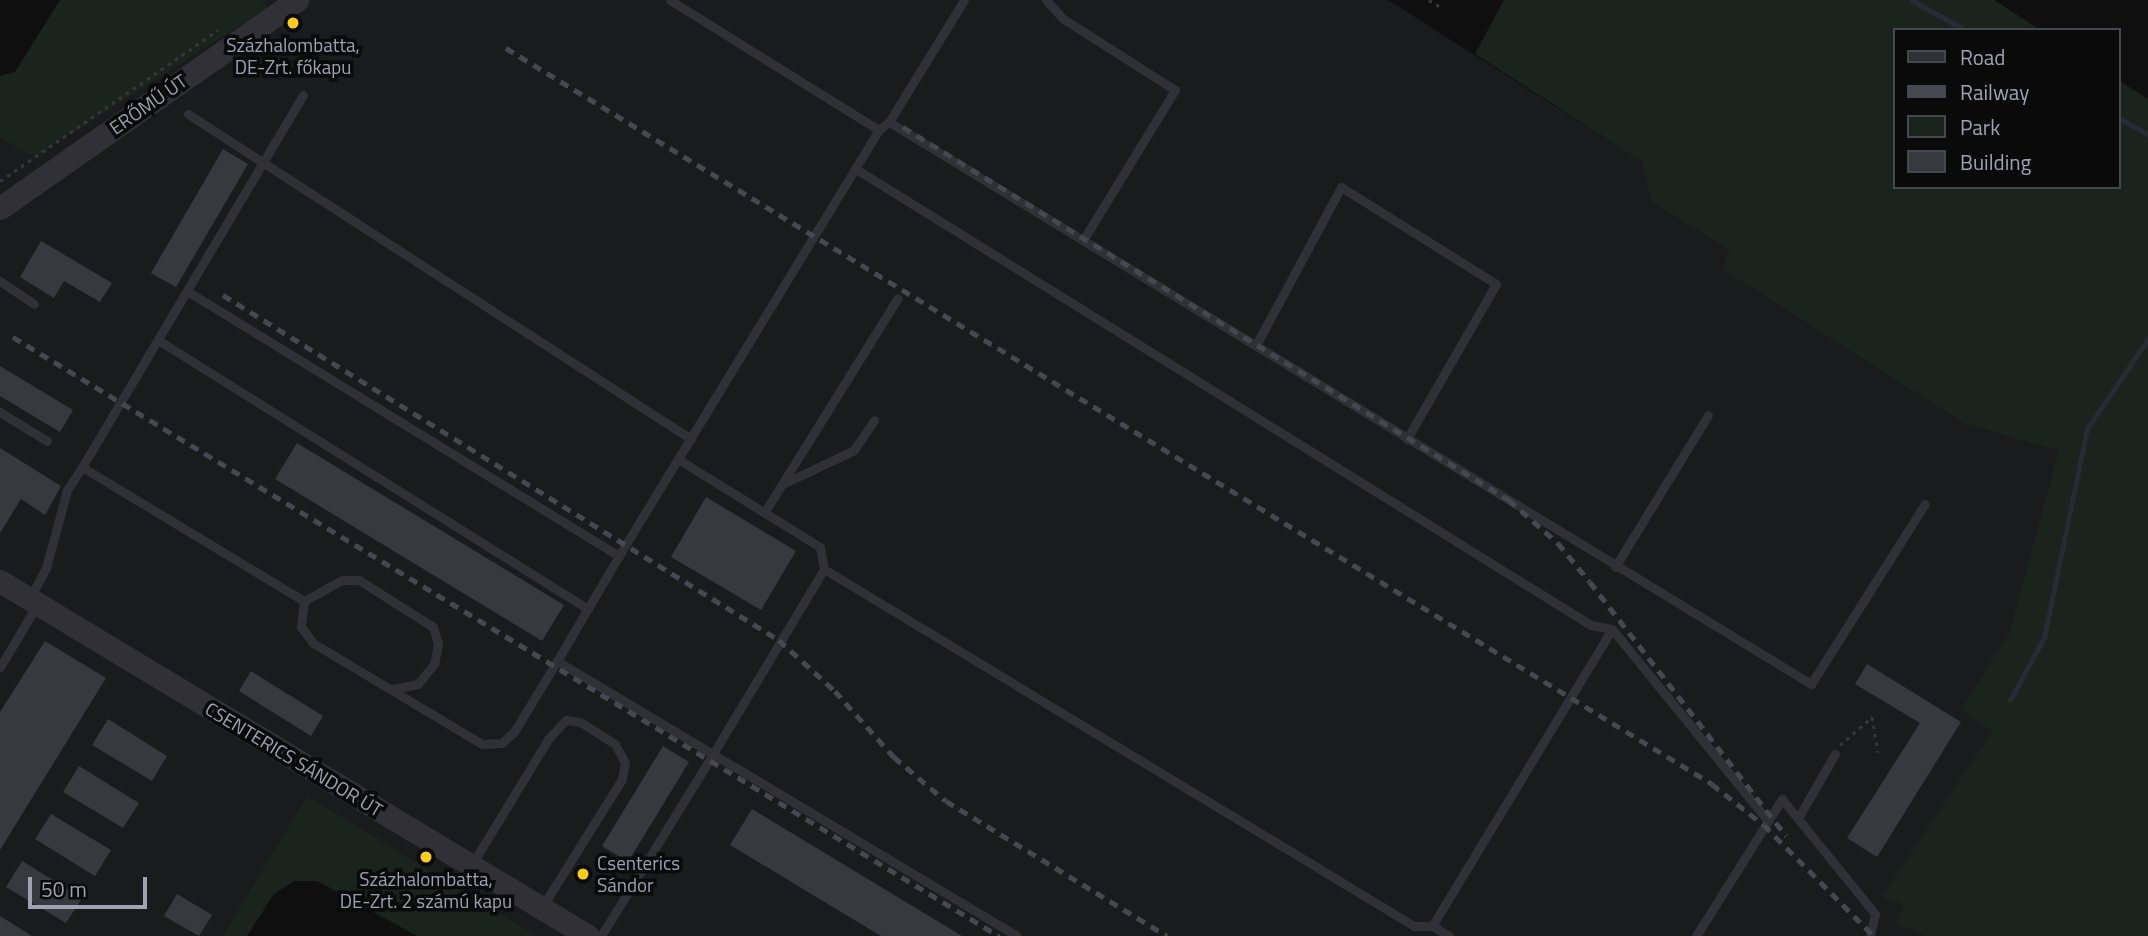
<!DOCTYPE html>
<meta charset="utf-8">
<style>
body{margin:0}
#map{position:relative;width:2148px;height:936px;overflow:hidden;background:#0f0f10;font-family:"Titillium Web",sans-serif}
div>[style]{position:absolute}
.built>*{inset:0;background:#1a1b1d}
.green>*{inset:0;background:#1b231d}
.stream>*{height:4.5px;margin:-2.25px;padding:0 2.25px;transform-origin:2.25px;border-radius:2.25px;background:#252c35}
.building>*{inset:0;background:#38393f}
.path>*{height:2.5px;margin-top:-1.25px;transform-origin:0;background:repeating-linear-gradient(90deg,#36373d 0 3.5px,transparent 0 8.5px)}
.service>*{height:9px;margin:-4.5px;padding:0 4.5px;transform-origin:4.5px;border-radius:4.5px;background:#303036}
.tertiary>*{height:23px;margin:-11.5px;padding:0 11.5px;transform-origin:11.5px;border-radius:11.5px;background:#303036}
.rail>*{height:4.5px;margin-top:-2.25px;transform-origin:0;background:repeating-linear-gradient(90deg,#46474f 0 9px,transparent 0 16px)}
.dots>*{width:19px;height:19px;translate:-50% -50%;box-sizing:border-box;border:4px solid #0a0a0b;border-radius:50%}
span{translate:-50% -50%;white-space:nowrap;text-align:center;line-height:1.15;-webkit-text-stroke:7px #0a0a0b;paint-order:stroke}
.poi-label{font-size:19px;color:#9ea2b3}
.left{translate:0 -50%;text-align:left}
.street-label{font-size:19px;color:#9ea2b3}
.legend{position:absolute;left:1893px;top:28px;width:228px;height:161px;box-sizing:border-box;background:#0a0a0b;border:2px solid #45474e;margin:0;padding:9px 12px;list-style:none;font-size:21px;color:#9ea2b3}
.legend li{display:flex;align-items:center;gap:14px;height:35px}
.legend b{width:35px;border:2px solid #45474e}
.scale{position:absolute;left:28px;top:877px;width:119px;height:32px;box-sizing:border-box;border:4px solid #9ea2b3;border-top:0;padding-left:9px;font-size:21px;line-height:24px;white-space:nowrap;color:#9ea2b3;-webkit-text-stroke:5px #0a0a0b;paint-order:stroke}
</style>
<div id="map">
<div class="built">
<i style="clip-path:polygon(262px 0,1388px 0,1641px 161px,1651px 202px,1729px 250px,1722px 269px,1963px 423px,2058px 451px,2009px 633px,1962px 709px,1993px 731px,1883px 897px,1903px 905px,1896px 924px,1926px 936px,537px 936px,307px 797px,222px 936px,0 936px,0 138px,36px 156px,268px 8px)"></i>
</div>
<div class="green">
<i style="clip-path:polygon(60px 0,262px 0,268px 8px,35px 157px,0 138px,0 76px,15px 72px)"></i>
<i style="clip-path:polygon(1504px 0,1994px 0,2040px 30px,1894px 30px,1894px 187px,2118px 187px,2118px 80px,2148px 99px,2148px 936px,1926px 936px,1896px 924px,1903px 905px,1882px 897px,1992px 732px,1961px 709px,2009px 633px,2058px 451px,1963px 423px,1722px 269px,1729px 250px,1651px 202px,1641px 161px,1475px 54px)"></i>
<i style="clip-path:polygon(307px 796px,537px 936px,417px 936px,317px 881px,294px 881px,274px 894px,247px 936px,222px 936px)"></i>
</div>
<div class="stream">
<i style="left:1912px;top:0;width:61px;rotate:29.5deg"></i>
<i style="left:2118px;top:117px;width:34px;rotate:30deg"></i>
<i style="left:2010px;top:700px;width:71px;rotate:-61.3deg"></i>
<i style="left:2044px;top:638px;width:213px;rotate:-78.4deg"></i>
<i style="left:2087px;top:429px;width:109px;rotate:-55.9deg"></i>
</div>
<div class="building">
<i style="clip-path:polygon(223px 149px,248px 164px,176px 287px,151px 273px)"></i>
<i style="clip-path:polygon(41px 241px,112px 283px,100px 302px,64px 281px,54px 298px,20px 277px)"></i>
<i style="clip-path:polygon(0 366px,73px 410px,60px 432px,0 396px)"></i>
<i style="clip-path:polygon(297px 443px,564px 605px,542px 641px,275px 479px)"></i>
<i style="clip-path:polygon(0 448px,61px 486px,45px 515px,21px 499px,0 533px)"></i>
<i style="clip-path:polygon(706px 497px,796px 551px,761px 610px,671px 557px)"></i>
<i style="clip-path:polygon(45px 641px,106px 678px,0 850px,0 712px)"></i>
<i style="clip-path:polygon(1867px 664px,1961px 722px,1877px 857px,1847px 838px,1920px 723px,1855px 684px)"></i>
<i style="clip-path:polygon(251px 671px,323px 716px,311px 736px,239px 691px)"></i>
<i style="clip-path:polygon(108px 719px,167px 756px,152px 781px,92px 745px)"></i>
<i style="clip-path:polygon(663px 746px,689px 762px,628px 862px,602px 846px)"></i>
<i style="clip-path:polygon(79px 766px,139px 803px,123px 828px,63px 792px)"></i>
<i style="clip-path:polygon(752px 809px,962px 936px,881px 936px,730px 845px)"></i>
<i style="clip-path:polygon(51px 814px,111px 850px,95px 876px,35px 839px)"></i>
<i style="clip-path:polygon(22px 861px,82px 898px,66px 923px,6px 887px)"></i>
<i style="clip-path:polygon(177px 894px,212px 915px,199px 936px,164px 916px)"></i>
<i style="clip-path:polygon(0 916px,32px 936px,0 936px)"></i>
</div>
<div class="path">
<i style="left:1429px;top:0;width:12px;rotate:31deg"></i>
<i style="left:0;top:181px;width:265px;rotate:-34.7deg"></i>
<i style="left:1840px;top:745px;width:43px;rotate:-41.2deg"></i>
<i style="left:1872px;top:717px;width:36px;rotate:80deg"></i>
</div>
<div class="service">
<i style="left:670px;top:0;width:246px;rotate:31.9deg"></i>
<i style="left:964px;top:0;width:143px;rotate:121.6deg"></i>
<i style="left:889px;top:122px;width:1080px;rotate:31.36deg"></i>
<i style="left:1811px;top:684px;width:213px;rotate:-57.7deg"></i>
<i style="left:1046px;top:0;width:24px;rotate:48deg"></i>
<i style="left:1062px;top:18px;width:134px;rotate:32.5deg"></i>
<i style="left:1175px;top:90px;width:176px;rotate:121.5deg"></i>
<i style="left:303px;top:95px;width:433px;rotate:120.7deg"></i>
<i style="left:82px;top:467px;width:259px;rotate:31.1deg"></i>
<i style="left:304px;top:601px;width:26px;rotate:97deg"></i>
<i style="left:301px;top:627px;width:20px;rotate:53deg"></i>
<i style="left:313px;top:643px;width:197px;rotate:30.9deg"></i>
<i style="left:482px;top:744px;width:20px;rotate:-3deg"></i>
<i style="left:502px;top:743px;width:16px;rotate:-43deg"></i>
<i style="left:514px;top:732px;width:83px;rotate:-58.8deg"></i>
<i style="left:188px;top:114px;width:599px;rotate:32.87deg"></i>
<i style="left:856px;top:169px;width:865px;rotate:31.82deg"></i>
<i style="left:1591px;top:625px;width:21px;rotate:11deg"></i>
<i style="left:1612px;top:629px;width:347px;rotate:121.2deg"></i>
<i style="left:0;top:281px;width:41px;rotate:34.1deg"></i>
<i style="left:187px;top:291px;width:507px;rotate:31.53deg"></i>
<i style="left:158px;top:340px;width:507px;rotate:32.03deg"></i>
<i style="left:1256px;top:345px;width:179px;rotate:-61.7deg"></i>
<i style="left:1341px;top:187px;width:183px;rotate:32deg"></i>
<i style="left:1496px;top:284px;width:179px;rotate:119.9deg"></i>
<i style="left:0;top:412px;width:55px;rotate:31.7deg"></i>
<i style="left:678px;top:459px;width:167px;rotate:31.8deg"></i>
<i style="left:820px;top:547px;width:22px;rotate:80deg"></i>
<i style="left:824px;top:569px;width:216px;rotate:121deg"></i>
<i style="left:713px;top:754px;width:182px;rotate:-149.2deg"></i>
<i style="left:557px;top:661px;width:136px;rotate:-59.5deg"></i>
<i style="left:626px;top:544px;width:485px;rotate:-58.6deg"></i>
<i style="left:879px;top:130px;width:13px;rotate:-39deg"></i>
<i style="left:783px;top:484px;width:79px;rotate:-25.6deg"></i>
<i style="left:854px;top:450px;width:36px;rotate:-56deg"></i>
<i style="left:764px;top:513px;width:253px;rotate:-58.1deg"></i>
<i style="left:1615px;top:567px;width:178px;rotate:-58.5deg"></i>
<i style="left:824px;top:569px;width:690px;rotate:31.18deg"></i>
<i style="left:1414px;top:926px;width:18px"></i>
<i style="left:1432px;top:926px;width:20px;rotate:30deg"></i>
<i style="left:30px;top:598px;width:34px;rotate:-62deg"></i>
<i style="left:46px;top:568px;width:81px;rotate:-74.9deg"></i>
<i style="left:67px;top:490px;width:27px;rotate:-57deg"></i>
<i style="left:304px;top:601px;width:43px;rotate:-28.9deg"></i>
<i style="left:342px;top:580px;width:17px"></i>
<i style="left:359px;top:580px;width:88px;rotate:32.4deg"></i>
<i style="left:433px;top:627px;width:18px;rotate:74deg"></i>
<i style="left:438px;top:644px;width:20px;rotate:101deg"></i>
<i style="left:434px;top:664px;width:26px;rotate:129deg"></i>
<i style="left:418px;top:684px;width:26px;rotate:169deg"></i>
<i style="left:1612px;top:629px;width:246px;rotate:50.9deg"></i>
<i style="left:0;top:667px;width:72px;rotate:-59.2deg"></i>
<i style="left:1798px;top:818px;width:74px;rotate:-60deg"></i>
<i style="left:472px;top:864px;width:148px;rotate:-58.6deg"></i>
<i style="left:549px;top:738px;width:25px;rotate:-47deg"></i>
<i style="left:566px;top:720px;width:14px;rotate:8deg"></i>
<i style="left:580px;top:722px;width:41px;rotate:32.2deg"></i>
<i style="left:615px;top:744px;width:21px;rotate:62deg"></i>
<i style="left:625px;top:763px;width:16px;rotate:101deg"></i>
<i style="left:622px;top:779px;width:151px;rotate:122deg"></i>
<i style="left:601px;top:936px;width:214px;rotate:-58.4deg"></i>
<i style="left:713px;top:754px;width:354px;rotate:30.9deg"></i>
<i style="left:1696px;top:936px;width:162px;rotate:-57.9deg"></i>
<i style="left:1782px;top:799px;width:148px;rotate:51deg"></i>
<i style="left:1875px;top:914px;width:23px;rotate:103deg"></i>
</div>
<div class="tertiary">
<i style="left:0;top:208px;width:363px;rotate:-35deg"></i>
<i style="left:0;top:581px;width:687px;rotate:31.12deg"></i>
</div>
<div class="rail">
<i style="left:506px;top:48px;width:1413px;rotate:31.39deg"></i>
<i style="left:1712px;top:784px;width:66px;rotate:38.3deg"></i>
<i style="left:1764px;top:825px;width:156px;rotate:45.3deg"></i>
<i style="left:903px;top:127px;width:712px;rotate:31.61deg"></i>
<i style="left:1509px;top:500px;width:65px;rotate:41.3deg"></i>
<i style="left:1558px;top:543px;width:50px;rotate:50.6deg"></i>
<i style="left:1590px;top:582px;width:321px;rotate:52.3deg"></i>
<i style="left:223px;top:295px;width:654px;rotate:31.82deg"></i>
<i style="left:779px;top:640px;width:76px;rotate:42.3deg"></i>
<i style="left:835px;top:691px;width:89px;rotate:48.2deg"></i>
<i style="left:894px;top:757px;width:68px;rotate:40.2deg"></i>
<i style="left:946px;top:801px;width:259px;rotate:31.4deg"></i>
<i style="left:13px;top:337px;width:1154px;rotate:31.28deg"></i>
</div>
<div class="dots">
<i style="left:293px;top:23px;background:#ffcd18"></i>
<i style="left:426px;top:857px;background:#ffcd18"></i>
<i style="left:583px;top:874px;background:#ffcd18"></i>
</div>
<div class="poi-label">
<span style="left:293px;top:56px">Százhalombatta,<br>DE-Zrt. főkapu</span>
<span class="left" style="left:597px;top:874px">Csenterics<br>Sándor</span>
<span style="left:426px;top:890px">Százhalombatta,<br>DE-Zrt. 2 számú kapu</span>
</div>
<div class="street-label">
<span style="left:148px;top:104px;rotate:-35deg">ERŐMŰ ÚT</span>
<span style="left:294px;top:759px;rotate:31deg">CSENTERICS SÁNDOR ÚT</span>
</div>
<ul class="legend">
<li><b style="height:9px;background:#303036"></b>Road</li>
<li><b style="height:9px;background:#46474f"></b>Railway</li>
<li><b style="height:19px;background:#1b231d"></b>Park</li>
<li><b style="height:19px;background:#38393f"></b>Building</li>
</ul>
<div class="scale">50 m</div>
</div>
